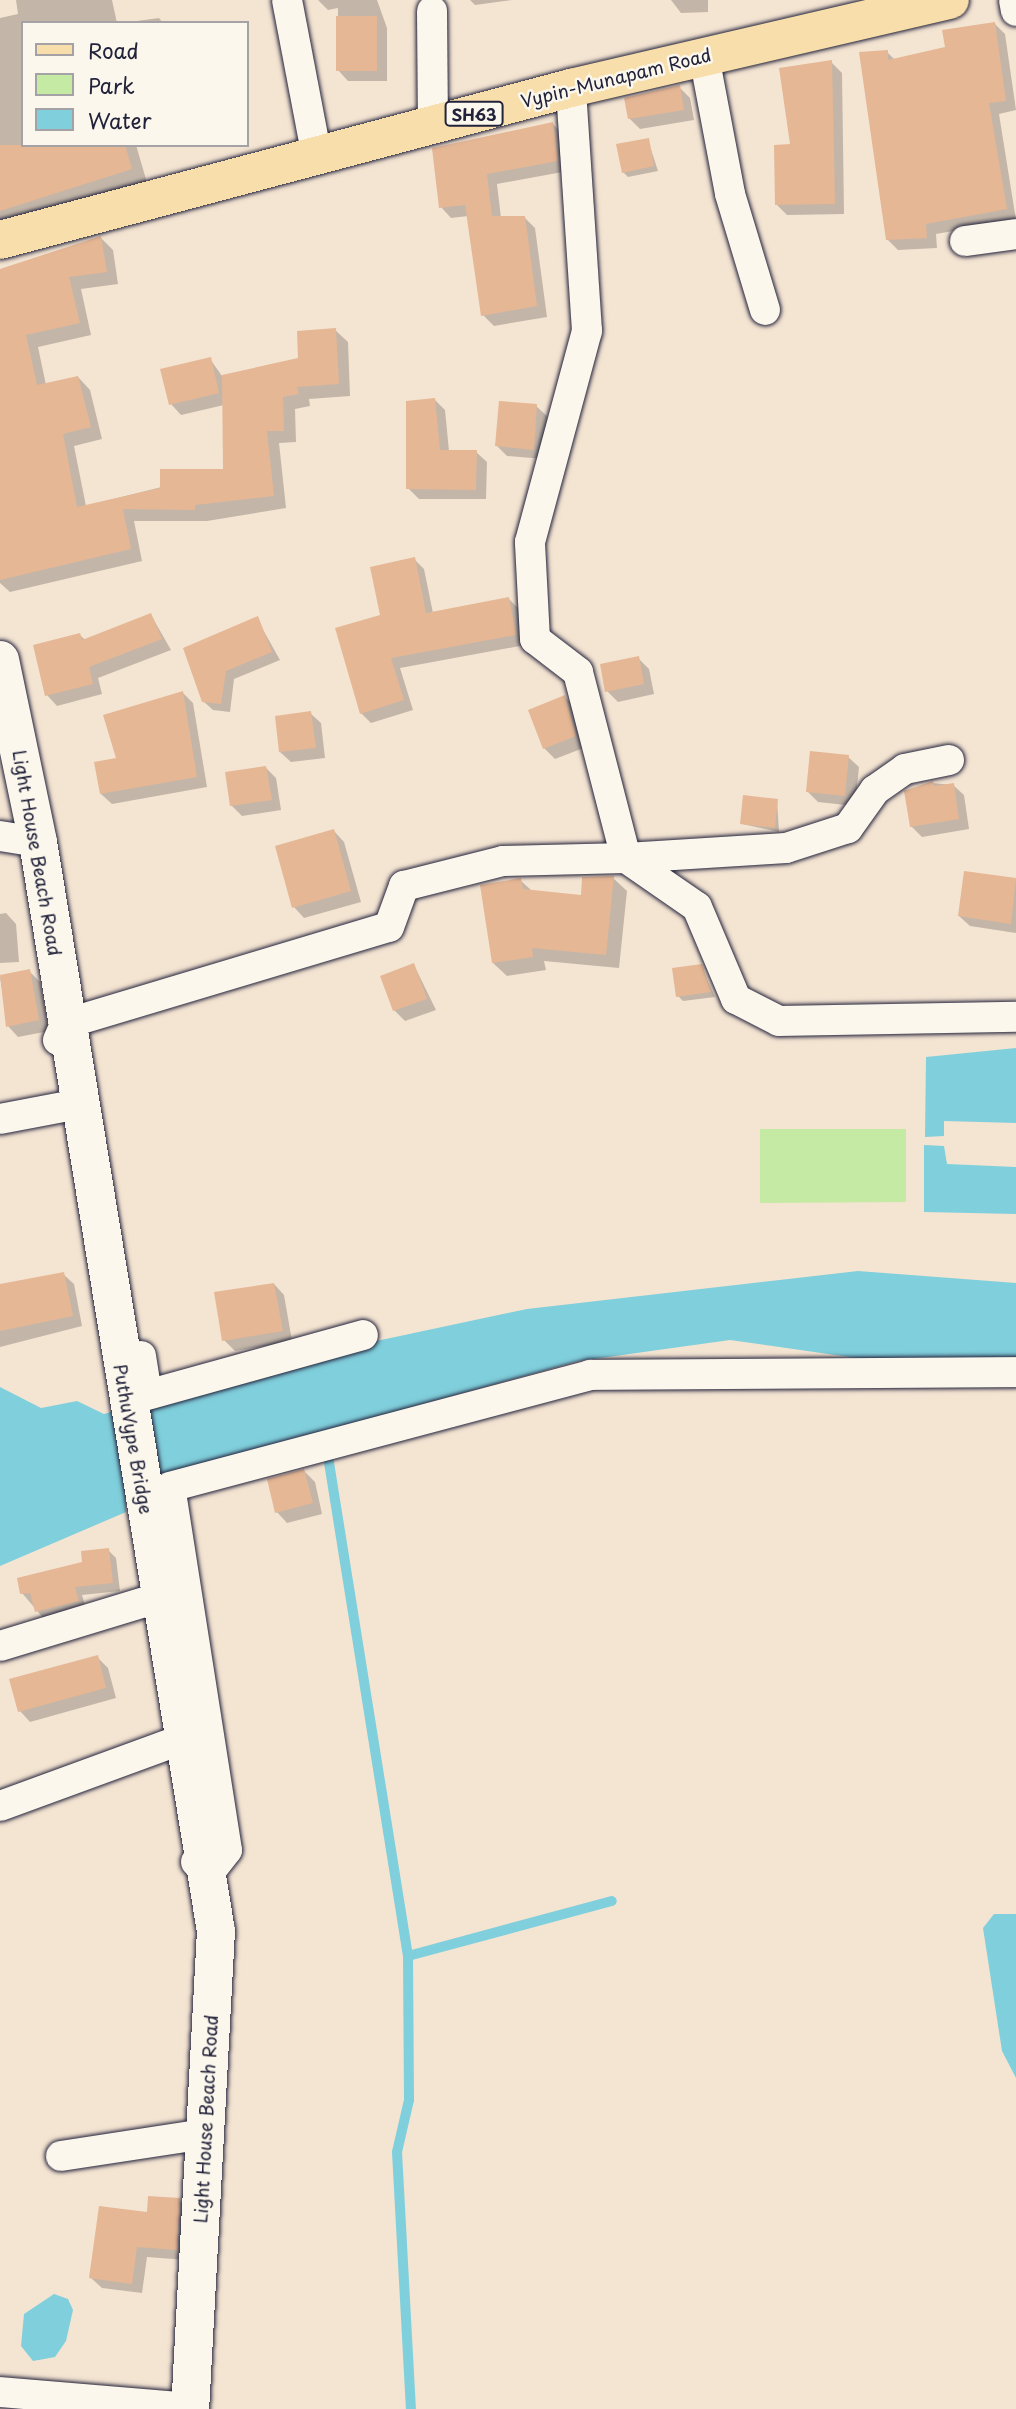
<!DOCTYPE html>
<style>
body{margin:0}
#map{position:relative;width:1016px;height:2409px;overflow:hidden;background:#f4e4d2;font-family:"Playpen Sans",sans-serif}
div>[style]{position:absolute}
.green>*{inset:0;background:#c5eaa4}
.water>*{inset:0;background:#80cfdc}
.shadow>*{inset:0;background:#0003}
.stream>*{height:10px;margin:-5px;padding:0 5px;transform-origin:5px;border-radius:5px;background:#80cfdc}
.building>*{inset:0;background:#e5b795}
.roads{filter:drop-shadow(0 0 2px #22223b) drop-shadow(0 0 2px #22223b)}
.street>*{height:30px;margin:-15px;padding:0 15px;transform-origin:15px;border-radius:15px;background:#fbf7ec}
.secondary>*{height:38px;margin:-19px;padding:0 19px;transform-origin:19px;border-radius:19px;background:#fbf7ec}
.primary>*{height:38px;margin:-19px;padding:0 19px;transform-origin:19px;border-radius:19px;background:#f8deab}
span{translate:-50% -50%;white-space:nowrap;text-align:center;line-height:1.15;-webkit-text-stroke:5px #fbf7ec;paint-order:stroke}
.shield-label span{padding:2px 5px;background:#fbf7ec;border:2px solid;border-radius:5px;-webkit-text-stroke-width:0}
.shield-label{font-size:16px;color:#22223b;font-weight:700}
.street-label{font-size:18px;color:#22223b}
.legend{position:absolute;left:21px;top:21px;width:228px;height:126px;box-sizing:border-box;background:#fbf7ec;border:2px solid #a4a2a5;margin:0;padding:9px 12px;list-style:none;font-size:21px;color:#22223b}
.legend li{display:flex;align-items:center;gap:14px;height:35px}
.legend b{width:35px;border:2px solid #a4a2a5}
</style>
<div id="map">
<div class="green">
<i style="clip-path:polygon(760px 1129px,906px 1129px,906px 1202px,760px 1203px)"></i>
</div>
<div class="water">
<i style="clip-path:polygon(1016px 1048px,1016px 1123px,944px 1121px,944px 1136px,925px 1137px,926px 1057px)"></i>
<i style="clip-path:polygon(924px 1145px,944px 1146px,947px 1164px,1016px 1167px,1016px 1214px,924px 1212px)"></i>
<i style="clip-path:polygon(858px 1271px,1016px 1283px,1016px 1363px,856px 1358px,730px 1340px,579px 1361px,126px 1486px,126px 1512px,0 1566px,0 1387px,41px 1408px,77px 1401px,104px 1414px,306px 1356px,527px 1309px)"></i>
<i style="clip-path:polygon(994px 1914px,1016px 1914px,1016px 2078px,1002px 2051px,983px 1928px)"></i>
<i style="clip-path:polygon(54px 2294px,68px 2299px,73px 2310px,66px 2341px,55px 2357px,33px 2361px,21px 2346px,24px 2314px)"></i>
</div>
<div class="shadow">
<i style="clip-path:polygon(16px 0,112px 0,117px 23px,23px 23px,23px 145px,136px 145px,148px 186px,0 227px,0 18px,18px 14px)"></i>
<i style="clip-path:polygon(318px 0,377px 0,387px 28px,387px 81px,348px 81px,338px 70px,338px 8px,328px 10px)"></i>
<i style="clip-path:polygon(470px 0,512px 0,475px 5px)"></i>
<i style="clip-path:polygon(708px 0,708px 12px,681px 13px,671px 0)"></i>
<i style="clip-path:polygon(159px 18px,163px 23px,122px 23px)"></i>
<i style="clip-path:polygon(995px 24px,1005px 34px,1016px 110px,999px 114px,1016px 220px,936px 234px,937px 248px,898px 250px,887px 239px,887px 52px,895px 60px,947px 48px)"></i>
<i style="clip-path:polygon(831px 62px,842px 73px,844px 214px,787px 215px,776px 204px,792px 146px)"></i>
<i style="clip-path:polygon(679px 87px,690px 98px,694px 120px,640px 129px,629px 118px)"></i>
<i style="clip-path:polygon(553px 124px,563px 135px,568px 171px,497px 184px,501px 218px,524px 217px,535px 228px,547px 317px,494px 326px,483px 315px,468px 216px,451px 218px,441px 207px)"></i>
<i style="clip-path:polygon(648px 140px,658px 171px,628px 177px,623px 172px)"></i>
<i style="clip-path:polygon(101px 238px,113px 250px,118px 284px,81px 289px,91px 335px,38px 347px,46px 385px,78px 377px,90px 390px,102px 439px,74px 446px,86px 506px,225px 471px,224px 405px,181px 415px,171px 404px,210px 359px,222px 376px,300px 360px,335px 330px,348px 342px,350px 396px,309px 399px,310px 406px,295px 409px,296px 442px,279px 443px,286px 508px,207px 521px,134px 521px,142px 561px,10px 592px,0 583px,0 271px)"></i>
<i style="clip-path:polygon(434px 399px,445px 410px,449px 451px,476px 452px,487px 462px,486px 499px,419px 499px,408px 488px)"></i>
<i style="clip-path:polygon(536px 406px,547px 416px,544px 459px,507px 456px,497px 446px)"></i>
<i style="clip-path:polygon(414px 559px,424px 569px,433px 613px,508px 598px,518px 608px,525px 645px,400px 668px,413px 710px,371px 723px,361px 713px,382px 617px)"></i>
<i style="clip-path:polygon(151px 615px,171px 650px,98px 678px,102px 694px,57px 706px,47px 695px,80px 635px,85px 640px)"></i>
<i style="clip-path:polygon(257px 619px,280px 660px,234px 679px,230px 712px,213px 710px,203px 701px)"></i>
<i style="clip-path:polygon(638px 658px,649px 669px,654px 694px,618px 702px,607px 691px)"></i>
<i style="clip-path:polygon(183px 693px,193px 703px,207px 787px,112px 804px,101px 794px)"></i>
<i style="clip-path:polygon(565px 697px,575px 708px,586px 747px,555px 759px,544px 748px)"></i>
<i style="clip-path:polygon(310px 713px,321px 723px,325px 758px,291px 762px,280px 752px)"></i>
<i style="clip-path:polygon(848px 757px,859px 767px,855px 806px,818px 802px,808px 792px)"></i>
<i style="clip-path:polygon(266px 768px,276px 778px,281px 810px,242px 816px,231px 805px)"></i>
<i style="clip-path:polygon(932px 783px,953px 785px,964px 795px,969px 829px,922px 837px,911px 826px)"></i>
<i style="clip-path:polygon(777px 800px,779px 832px,742px 824px)"></i>
<i style="clip-path:polygon(334px 831px,344px 842px,361px 902px,304px 918px,294px 907px)"></i>
<i style="clip-path:polygon(965px 873px,1016px 880px,1016px 933px,970px 926px,959px 916px)"></i>
<i style="clip-path:polygon(613px 878px,627px 891px,619px 968px,544px 961px,546px 970px,507px 976px,493px 963px,520px 880px,532px 891px,582px 897px)"></i>
<i style="clip-path:polygon(6px 913px,16px 924px,19px 962px,0 963px,0 914px)"></i>
<i style="clip-path:polygon(414px 965px,436px 1010px,405px 1021px,394px 1010px)"></i>
<i style="clip-path:polygon(701px 966px,715px 997px,683px 1001px,678px 996px)"></i>
<i style="clip-path:polygon(29px 971px,40px 982px,49px 1031px,18px 1037px,8px 1026px,0 977px)"></i>
<i style="clip-path:polygon(63px 1274px,74px 1284px,82px 1326px,0 1347px,0 1300px)"></i>
<i style="clip-path:polygon(274px 1284px,284px 1295px,292px 1341px,235px 1351px,224px 1340px)"></i>
<i style="clip-path:polygon(304px 1471px,315px 1482px,322px 1514px,287px 1523px,277px 1512px)"></i>
<i style="clip-path:polygon(108px 1550px,116px 1558px,120px 1591px,82px 1595px,86px 1609px,45px 1620px,22px 1593px)"></i>
<i style="clip-path:polygon(97px 1657px,108px 1668px,116px 1698px,30px 1722px,20px 1711px)"></i>
<i style="clip-path:polygon(179px 2200px,189px 2211px,187px 2260px,147px 2257px,142px 2293px,102px 2288px,91px 2278px,149px 2214px)"></i>
</div>
<div class="stream">
<i style="left:327px;top:1450px;width:512px;rotate:80.91deg"></i>
<i style="left:408px;top:1956px;width:211px;rotate:-15.1deg"></i>
<i style="left:408px;top:1956px;width:144px;rotate:89.6deg"></i>
<i style="left:409px;top:2100px;width:53px;rotate:103deg"></i>
<i style="left:397px;top:2152px;width:257px;rotate:86.9deg"></i>
</div>
<div class="building">
<i style="clip-path:polygon(336px 16px,377px 16px,377px 71px,336px 71px)"></i>
<i style="clip-path:polygon(995px 22px,1006px 101px,989px 103px,1007px 209px,926px 224px,927px 238px,886px 240px,859px 52px,888px 50px,888px 60px,945px 47px,942px 30px)"></i>
<i style="clip-path:polygon(832px 60px,835px 204px,775px 205px,774px 145px,790px 144px,779px 68px)"></i>
<i style="clip-path:polygon(680px 85px,684px 110px,628px 119px,624px 98px)"></i>
<i style="clip-path:polygon(553px 122px,558px 161px,487px 174px,492px 216px,525px 216px,537px 306px,481px 316px,465px 205px,439px 208px,432px 148px)"></i>
<i style="clip-path:polygon(649px 138px,654px 166px,622px 173px,616px 144px)"></i>
<i style="clip-path:polygon(0 145px,125px 145px,132px 169px,0 211px)"></i>
<i style="clip-path:polygon(101px 236px,107px 272px,69px 277px,80px 323px,26px 335px,37px 385px,78px 376px,91px 427px,63px 434px,77px 507px,160px 488px,160px 469px,223px 469px,222px 375px,298px 358px,297px 331px,336px 328px,339px 384px,297px 387px,299px 394px,283px 397px,284px 431px,267px 431px,274px 496px,195px 505px,195px 510px,123px 509px,131px 549px,0 580px,0 269px)"></i>
<i style="clip-path:polygon(211px 357px,219px 393px,169px 405px,160px 369px)"></i>
<i style="clip-path:polygon(435px 398px,440px 450px,477px 450px,476px 490px,406px 489px,406px 401px)"></i>
<i style="clip-path:polygon(499px 401px,537px 404px,534px 450px,495px 446px)"></i>
<i style="clip-path:polygon(415px 557px,426px 613px,509px 597px,516px 635px,391px 658px,404px 700px,360px 714px,335px 628px,380px 615px,370px 567px)"></i>
<i style="clip-path:polygon(151px 613px,162px 639px,89px 667px,93px 684px,45px 696px,33px 645px,80px 633px,82px 640px)"></i>
<i style="clip-path:polygon(258px 616px,272px 652px,226px 671px,221px 704px,202px 702px,183px 648px)"></i>
<i style="clip-path:polygon(639px 656px,644px 684px,605px 692px,600px 664px)"></i>
<i style="clip-path:polygon(183px 691px,197px 777px,100px 794px,94px 762px,116px 758px,103px 715px)"></i>
<i style="clip-path:polygon(565px 695px,576px 736px,543px 749px,528px 710px)"></i>
<i style="clip-path:polygon(311px 711px,316px 748px,279px 752px,275px 716px)"></i>
<i style="clip-path:polygon(810px 751px,849px 755px,845px 796px,806px 792px)"></i>
<i style="clip-path:polygon(266px 766px,272px 800px,230px 806px,225px 772px)"></i>
<i style="clip-path:polygon(933px 781px,934px 786px,954px 783px,959px 819px,910px 827px,904px 791px)"></i>
<i style="clip-path:polygon(743px 795px,778px 799px,775px 828px,740px 824px)"></i>
<i style="clip-path:polygon(334px 829px,351px 891px,292px 908px,275px 846px)"></i>
<i style="clip-path:polygon(964px 871px,1016px 878px,1011px 924px,958px 916px)"></i>
<i style="clip-path:polygon(614px 876px,606px 955px,532px 948px,533px 957px,492px 963px,480px 885px,521px 878px,523px 889px,581px 895px,582px 877px)"></i>
<i style="clip-path:polygon(414px 963px,427px 999px,393px 1011px,380px 976px)"></i>
<i style="clip-path:polygon(702px 964px,711px 992px,676px 997px,672px 968px)"></i>
<i style="clip-path:polygon(30px 969px,39px 1020px,6px 1027px,0 975px)"></i>
<i style="clip-path:polygon(64px 1272px,73px 1316px,0 1331px,0 1284px)"></i>
<i style="clip-path:polygon(274px 1283px,283px 1331px,222px 1341px,214px 1292px)"></i>
<i style="clip-path:polygon(304px 1469px,313px 1503px,275px 1513px,267px 1479px)"></i>
<i style="clip-path:polygon(109px 1548px,113px 1583px,75px 1587px,79px 1601px,35px 1612px,30px 1593px,20px 1594px,17px 1578px,82px 1562px,81px 1551px)"></i>
<i style="clip-path:polygon(98px 1655px,106px 1688px,18px 1712px,9px 1679px)"></i>
<i style="clip-path:polygon(148px 2196px,180px 2198px,177px 2250px,137px 2247px,132px 2284px,89px 2278px,99px 2206px,147px 2212px)"></i>
</div>
<div class="roads">
<div class="street">
<i style="left:287px;top:0;width:160px;rotate:79.2deg"></i>
<i style="left:1014px;top:0;width:11px;rotate:80deg"></i>
<i style="left:432px;top:11px;width:114px;rotate:89.5deg"></i>
<i style="left:704px;top:56px;width:140px;rotate:79.3deg"></i>
<i style="left:730px;top:194px;width:121px;rotate:73.2deg"></i>
<i style="left:965px;top:241px;width:51px;rotate:-7.8deg"></i>
<i style="left:949px;top:760px;width:45px;rotate:168.4deg"></i>
<i style="left:905px;top:769px;width:37px;rotate:145deg"></i>
<i style="left:875px;top:790px;width:47px;rotate:125.4deg"></i>
<i style="left:848px;top:828px;width:65px;rotate:162.1deg"></i>
<i style="left:786px;top:848px;width:160px;rotate:176.4deg"></i>
<i style="left:626px;top:858px;width:86px;rotate:34.6deg"></i>
<i style="left:697px;top:907px;width:100px;rotate:67deg"></i>
<i style="left:736px;top:999px;width:48px;rotate:27.1deg"></i>
<i style="left:779px;top:1021px;width:237px;rotate:-1deg"></i>
<i style="left:0;top:836px;width:38px;rotate:9deg"></i>
<i style="left:58px;top:1040px;width:17px;rotate:-66deg"></i>
<i style="left:65px;top:1024px;width:338px;rotate:-16.7deg"></i>
<i style="left:389px;top:927px;width:44px;rotate:-69.9deg"></i>
<i style="left:404px;top:886px;width:102px;rotate:-14.2deg"></i>
<i style="left:503px;top:861px;width:123px;rotate:-1.4deg"></i>
<i style="left:626px;top:858px;width:192px;rotate:-104.5deg"></i>
<i style="left:578px;top:672px;width:54px;rotate:-142.5deg"></i>
<i style="left:535px;top:639px;width:97px;rotate:-93deg"></i>
<i style="left:530px;top:542px;width:219px;rotate:-74.9deg"></i>
<i style="left:587px;top:331px;width:244px;rotate:-93.8deg"></i>
<i style="left:0;top:1119px;width:64px;rotate:-10.8deg"></i>
<i style="left:141px;top:1356px;width:39px;rotate:81deg"></i>
<i style="left:147px;top:1395px;width:224px;rotate:-15.5deg"></i>
<i style="left:0;top:1646px;width:152px;rotate:-16.9deg"></i>
<i style="left:0;top:1806px;width:180px;rotate:-20.1deg"></i>
<i style="left:196px;top:1862px;width:17px;rotate:40deg"></i>
<i style="left:209px;top:1873px;width:29px;rotate:-52deg"></i>
<i style="left:227px;top:1850px;width:367px;rotate:-98.9deg"></i>
<i style="left:170px;top:1487px;width:435px;rotate:-14.9deg"></i>
<i style="left:590px;top:1375px;width:426px;rotate:-0.4deg"></i>
<i style="left:61px;top:2156px;width:146px;rotate:-8.7deg"></i>
<i style="left:0;top:2392px;width:191px;rotate:4.8deg"></i>
</div>
<div class="secondary">
<i style="left:0;top:660px;width:186px;rotate:78.2deg"></i>
<i style="left:38px;top:842px;width:1103px;rotate:80.72deg"></i>
<i style="left:216px;top:1931px;width:479px;rotate:93.1deg"></i>
</div>
<div class="primary">
<i style="left:0;top:240px;width:591px;rotate:-14.91deg"></i>
<i style="left:571px;top:88px;width:389px;rotate:-13.1deg"></i>
</div>
</div>
<div class="shield-label">
<span style="left:474px;top:114px">SH63</span>
</div>
<div class="street-label">
<span style="left:616px;top:78px;rotate:-14deg">Vypin-Munapam Road</span>
<span style="left:37px;top:853px;rotate:80deg">Light House Beach Road</span>
<span style="left:133px;top:1439px;rotate:80deg">PuthuVype Bridge</span>
<span style="left:206px;top:2119px;rotate:-87deg">Light House Beach Road</span>
</div>
<ul class="legend">
<li><b style="height:9px;background:#f8deab"></b>Road</li>
<li><b style="height:19px;background:#c5eaa4"></b>Park</li>
<li><b style="height:19px;background:#80cfdc"></b>Water</li>
</ul>
</div>
